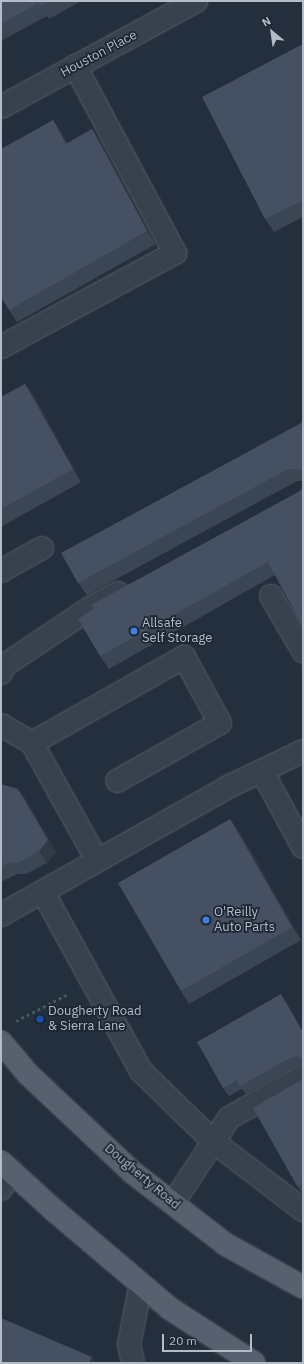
<!DOCTYPE html>
<style>
body{margin:0}
#map{position:relative;width:304px;height:1364px;overflow:hidden;background:#242f3e;font-family:"IBM Plex Sans",sans-serif}
div>[style]{position:absolute}
.path>*{height:2.5px;margin-top:-1.25px;transform-origin:0;background:repeating-linear-gradient(90deg,#44595c 0 3px,transparent 0 6px)}
.roads{filter:drop-shadow(0 0 1px #565f6c) drop-shadow(0 0 1px #565f6c)}
.minor>*{height:22px;margin:-11px;padding:0 11px;transform-origin:11px;border-radius:11px;background:#38414e}
.major>*{height:22px;margin:-11px;padding:0 11px;transform-origin:11px;border-radius:11px;background:#56606e}
.wall>*{inset:0;background:#3b4654}
.shaded-wall>*{inset:0;background:#303945}
.building>*{inset:0;background:#455162}
.dots>*{width:11px;height:11px;translate:-50% -50%;box-sizing:border-box;border:2px solid #1d2633;border-radius:50%}
span{translate:-50% -50%;white-space:nowrap;text-align:center;line-height:1.15;-webkit-text-stroke:3.5px #1d2633;paint-order:stroke}
.street-label{font-size:13px;color:#b4bcc9}
.poi-label{font-size:13px;color:#b4bcc9}
.left{translate:0 -50%;text-align:left}
.frame{position:absolute;inset:0;border:2px solid #b4bcc9;pointer-events:none}
.north{position:absolute;left:252px;top:12px;width:40px;height:40px;-webkit-text-stroke:3px #1d2633;paint-order:stroke;rotate:331deg;font-size:11px;font-weight:700;line-height:16px;text-align:center;color:#b4bcc9}
.north::after{content:'';display:block;margin:auto;width:14px;height:18px;background:#b4bcc9;clip-path:polygon(50% 0,100% 100%,50% 72%,0 100%)}
.scale{position:absolute;left:162px;top:1334px;width:90px;height:18px;box-sizing:border-box;border:2px solid #b4bcc9;border-top:0;padding-left:5px;font-size:12px;line-height:14px;white-space:nowrap;color:#b4bcc9;-webkit-text-stroke:3px #1d2633;paint-order:stroke}
</style>
<div id="map">
<div class="path">
<i style="left:16px;top:1021px;width:59px;rotate:-27.4deg"></i>
</div>
<div class="roads">
<div class="minor">
<i style="left:1px;top:107px;width:222px;rotate:-28.5deg"></i>
<i style="left:1px;top:347px;width:198px;rotate:-28.4deg"></i>
<i style="left:175px;top:253px;width:212px;rotate:-118.1deg"></i>
<i style="left:1px;top:571px;width:47px;rotate:-29.3deg"></i>
<i style="left:271px;top:596px;width:64px;rotate:59.8deg"></i>
<i style="left:1px;top:673px;width:9px;rotate:-63deg"></i>
<i style="left:5px;top:665px;width:102px;rotate:-33.8deg"></i>
<i style="left:90px;top:608px;width:32px;rotate:-28deg"></i>
<i style="left:1px;top:725px;width:36px;rotate:30deg"></i>
<i style="left:32px;top:743px;width:134px;rotate:60.9deg"></i>
<i style="left:32px;top:743px;width:175px;rotate:-29.5deg"></i>
<i style="left:184px;top:657px;width:75px;rotate:61.4deg"></i>
<i style="left:220px;top:723px;width:118px;rotate:150.6deg"></i>
<i style="left:262px;top:771px;width:86px;rotate:61.7deg"></i>
<i style="left:43px;top:892px;width:204px;rotate:61.3deg"></i>
<i style="left:141px;top:1071px;width:102px;rotate:44.2deg"></i>
<i style="left:214px;top:1142px;width:112px;rotate:37.4deg"></i>
<i style="left:1px;top:915px;width:261px;rotate:-29.4deg"></i>
<i style="left:228px;top:787px;width:83px;rotate:-25.6deg"></i>
<i style="left:1px;top:1189px;width:20px;rotate:-63deg"></i>
<i style="left:173px;top:1203px;width:102px;rotate:-56.6deg"></i>
<i style="left:229px;top:1118px;width:85px;rotate:-29.6deg"></i>
<i style="left:133px;top:1363px;width:19px;rotate:-102deg"></i>
<i style="left:129px;top:1344px;width:61px;rotate:-78.7deg"></i>
</div>
<div class="major">
<i style="left:1px;top:1042px;width:42px;rotate:49.8deg"></i>
<i style="left:28px;top:1074px;width:143px;rotate:43.3deg"></i>
<i style="left:132px;top:1172px;width:118px;rotate:37.7deg"></i>
<i style="left:225px;top:1244px;width:89px;rotate:28.9deg"></i>
<i style="left:1px;top:1162px;width:74px;rotate:42.3deg"></i>
<i style="left:56px;top:1212px;width:148px;rotate:40.3deg"></i>
<i style="left:169px;top:1308px;width:101px;rotate:32.9deg"></i>
</div>
</div>
<div class="wall">
<i style="clip-path:polygon(1px 1px,81px 1px,49px 19px,47px 16px,1px 41px)"></i>
<i style="clip-path:polygon(303px 44px,303px 217px,274px 232px,265px 219px)"></i>
<i style="clip-path:polygon(53px 120px,62px 133px,68px 143px,92px 129px,101px 142px,156px 244px,17px 322px,9px 310px)"></i>
<i style="clip-path:polygon(25px 384px,34px 396px,81px 482px,1px 527px,1px 397px)"></i>
<i style="clip-path:polygon(303px 422px,303px 481px,297px 481px,87px 595px,78px 583px)"></i>
<i style="clip-path:polygon(300px 491px,275px 575px,109px 669px,100px 656px)"></i>
<i style="clip-path:polygon(1px 784px,26px 800px,56px 852px,47px 863px,26px 874px,17px 874px,1px 882px)"></i>
<i style="clip-path:polygon(239px 831px,301px 940px,189px 1004px,181px 991px)"></i>
<i style="clip-path:polygon(286px 1002px,303px 1031px,303px 1064px,297px 1065px,246px 1094px,242px 1089px,229px 1096px,223px 1088px)"></i>
<i style="clip-path:polygon(303px 1079px,303px 1194px,297px 1186px)"></i>
</div>
<div class="shaded-wall">
<i style="clip-path:polygon(53px 120px,62px 133px,75px 157px,66px 144px)"></i>
<i style="clip-path:polygon(92px 129px,101px 142px,156px 244px,147px 231px)"></i>
<i style="clip-path:polygon(25px 384px,34px 396px,81px 482px,73px 469px)"></i>
<i style="clip-path:polygon(18px 789px,26px 800px,56px 852px,47px 863px,39px 851px)"></i>
<i style="clip-path:polygon(230px 819px,239px 831px,301px 940px,292px 927px)"></i>
<i style="clip-path:polygon(281px 994px,286px 1002px,303px 1031px,303px 1033px)"></i>
<i style="clip-path:polygon(92px 1357px,96px 1363px,89px 1363px)"></i>
</div>
<div class="building">
<i style="clip-path:polygon(1px 1px,50px 1px,40px 6px,38px 3px,1px 24px)"></i>
<i style="clip-path:polygon(303px 44px,303px 200px,265px 219px,202px 97px)"></i>
<i style="clip-path:polygon(53px 120px,66px 144px,92px 129px,147px 231px,9px 310px,1px 297px,1px 149px)"></i>
<i style="clip-path:polygon(25px 384px,73px 469px,1px 509px,1px 397px)"></i>
<i style="clip-path:polygon(303px 422px,303px 473px,301px 469px,288px 469px,78px 583px,61px 553px)"></i>
<i style="clip-path:polygon(303px 486px,303px 627px,268px 562px,100px 656px,78px 619px,94px 609px,91px 605px,300px 491px)"></i>
<i style="clip-path:polygon(1px 784px,18px 789px,48px 840px,39px 851px,18px 863px,9px 862px,1px 867px)"></i>
<i style="clip-path:polygon(230px 819px,292px 927px,181px 991px,118px 883px)"></i>
<i style="clip-path:polygon(281px 994px,303px 1033px,303px 1059px,298px 1056px,292px 1057px,240px 1086px,237px 1080px,223px 1088px,197px 1042px)"></i>
<i style="clip-path:polygon(303px 1079px,303px 1183px,297px 1186px,253px 1108px)"></i>
<i style="clip-path:polygon(1px 1318px,92px 1357px,89px 1363px,1px 1363px)"></i>
</div>
<div class="dots">
<i style="left:134px;top:631px;background:#3f7fe0"></i>
<i style="left:206px;top:920px;background:#3f7fe0"></i>
<i style="left:40px;top:1019px;background:#1a4fb4"></i>
</div>
<div class="street-label">
<span style="left:99px;top:54px;rotate:-28deg">Houston Place</span>
<span style="left:142px;top:1177px;rotate:40deg">Dougherty Road</span>
</div>
<div class="poi-label">
<span class="left" style="left:142px;top:631px">Allsafe<br>Self Storage</span>
<span class="left" style="left:214px;top:920px">O'Reilly<br>Auto Parts</span>
<span class="left" style="left:48px;top:1019px">Dougherty Road<br>&amp; Sierra Lane</span>
</div>
<div class="frame"></div>
<div class="north">N</div>
<div class="scale">20 m</div>
</div>
